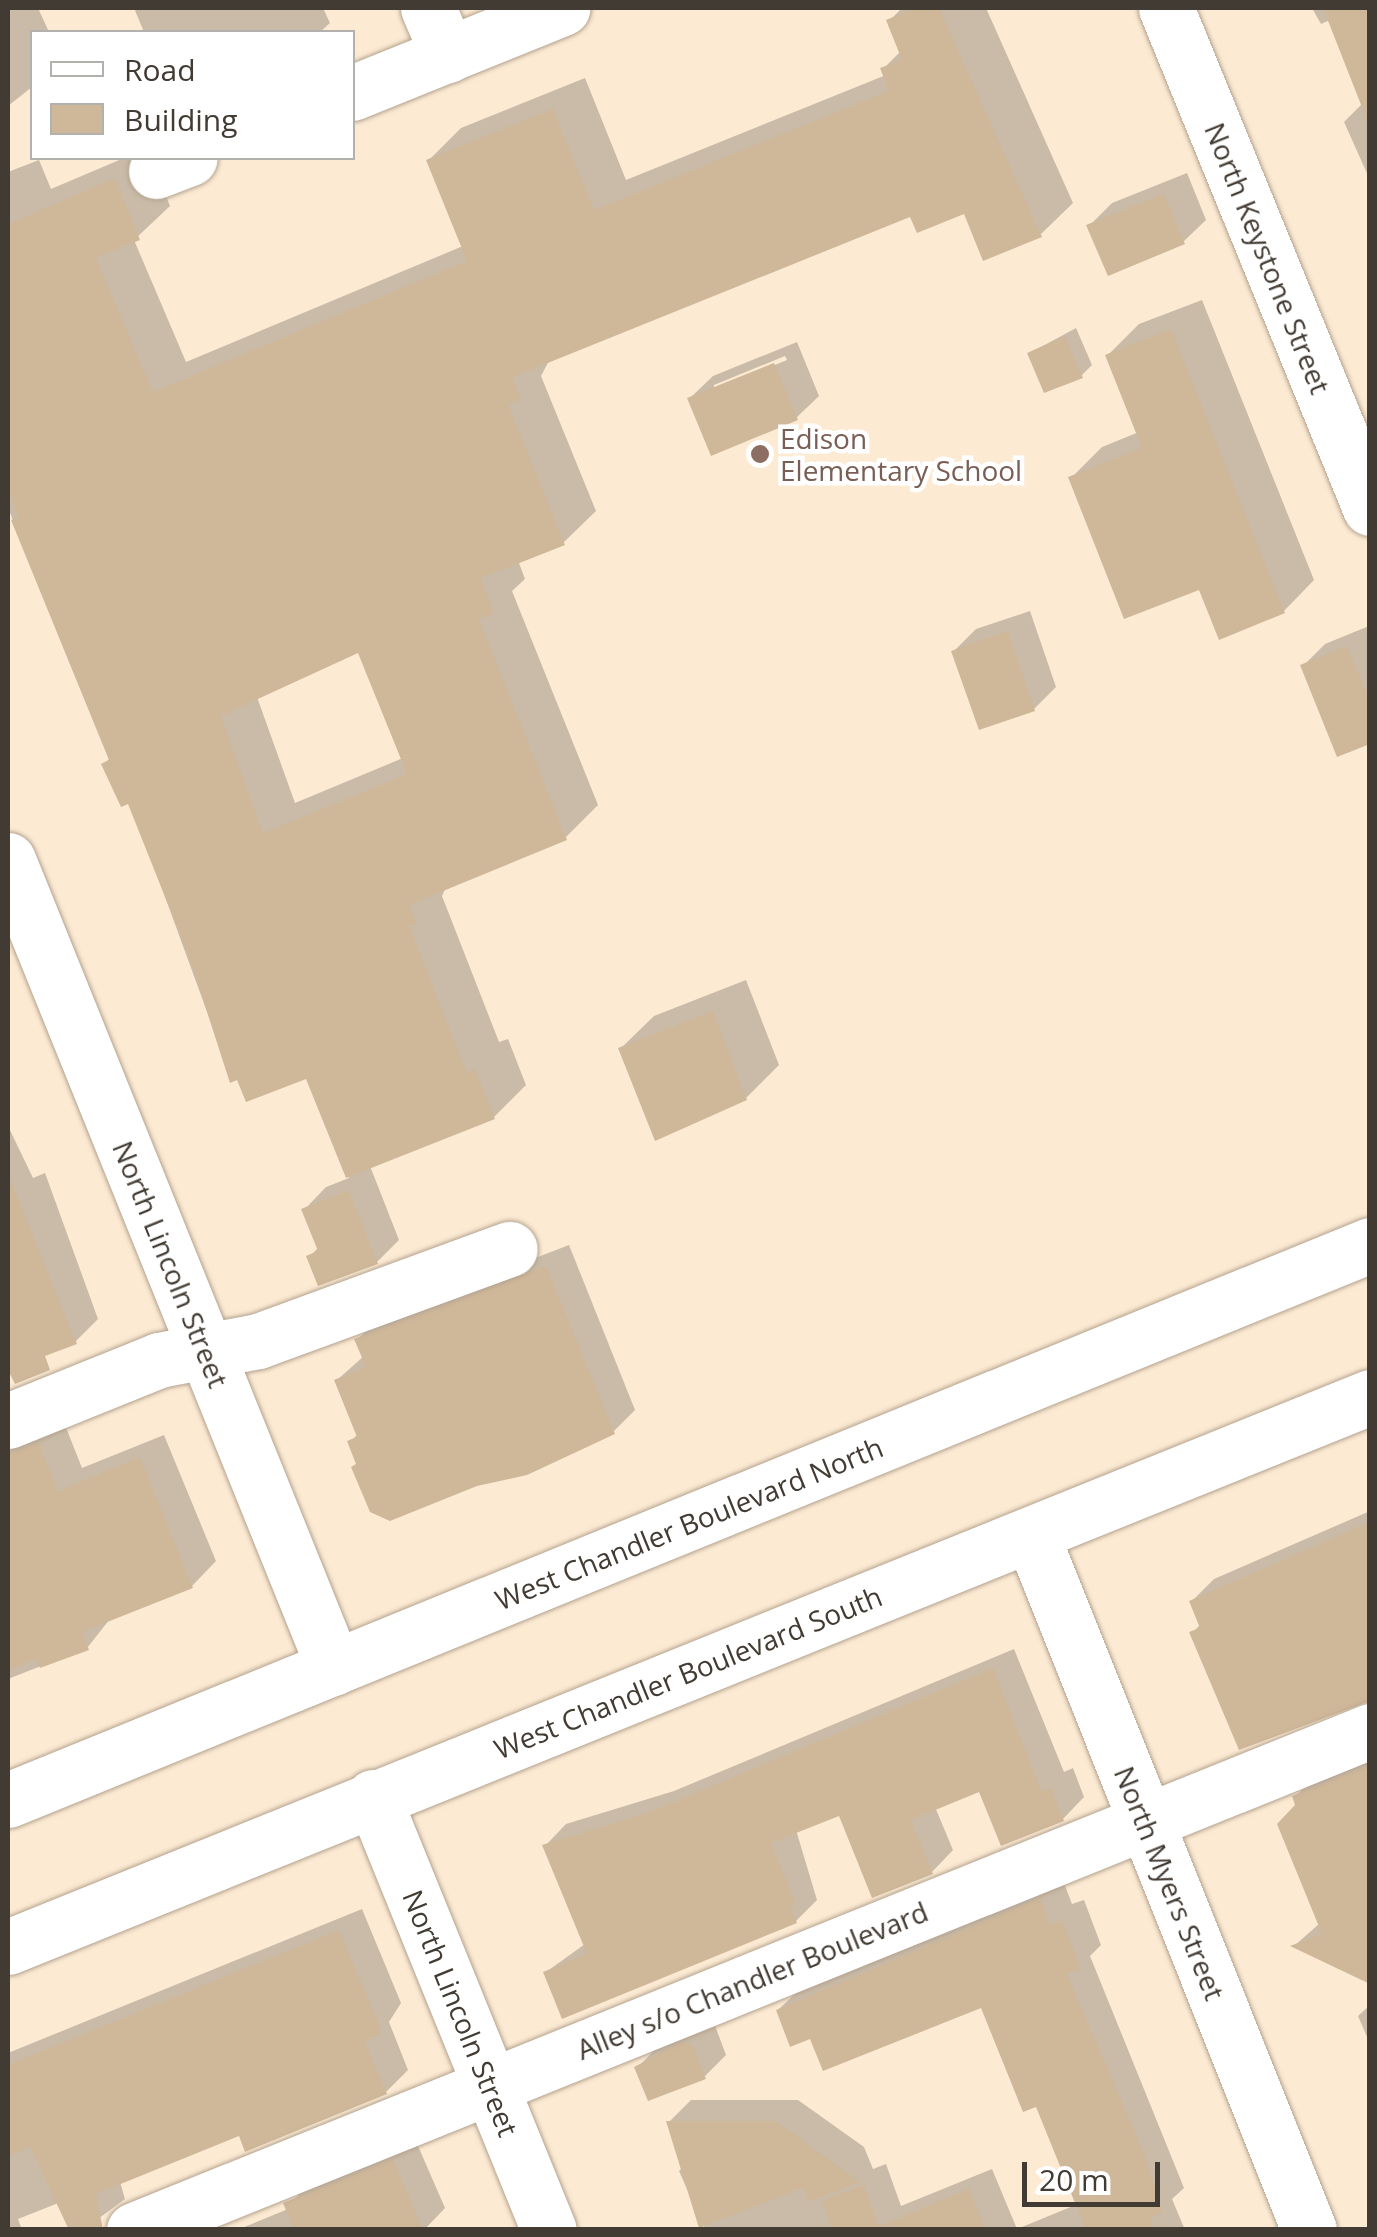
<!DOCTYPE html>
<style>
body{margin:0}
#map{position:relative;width:1377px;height:2237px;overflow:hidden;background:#fcead3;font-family:"Open Sans",sans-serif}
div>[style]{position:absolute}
.shadow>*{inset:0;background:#0003}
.building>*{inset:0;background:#cfb799}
.roads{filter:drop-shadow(0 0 2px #b3a28e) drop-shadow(0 0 2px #b3a28e)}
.minor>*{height:55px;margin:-27.5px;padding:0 27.5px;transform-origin:27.5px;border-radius:27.5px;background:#fff}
.major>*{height:55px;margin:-27.5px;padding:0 27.5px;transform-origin:27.5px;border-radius:27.5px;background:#fff}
.dots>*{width:28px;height:28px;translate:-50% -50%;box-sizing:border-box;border:5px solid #fff;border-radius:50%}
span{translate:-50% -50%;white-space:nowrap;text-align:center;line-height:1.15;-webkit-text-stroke:9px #fff;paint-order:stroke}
.street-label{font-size:28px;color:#423b33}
.education-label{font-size:28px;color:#785e54}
.left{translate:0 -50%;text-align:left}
.frame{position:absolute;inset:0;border:10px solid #423b33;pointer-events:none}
.legend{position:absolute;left:30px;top:30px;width:325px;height:130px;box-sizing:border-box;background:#fff;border:2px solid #b3b1ad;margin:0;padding:12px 18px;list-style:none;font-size:30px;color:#423b33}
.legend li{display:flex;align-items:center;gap:20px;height:50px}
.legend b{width:50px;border:2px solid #b3b1ad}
.scale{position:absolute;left:1022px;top:2162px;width:138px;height:45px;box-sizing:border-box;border:5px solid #423b33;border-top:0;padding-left:12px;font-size:30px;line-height:35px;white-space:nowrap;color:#423b33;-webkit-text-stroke:8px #fff;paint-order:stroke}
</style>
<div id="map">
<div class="shadow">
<i style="clip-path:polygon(8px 8px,38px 8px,49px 32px,32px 32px,32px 87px,8px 106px)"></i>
<i style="clip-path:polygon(134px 8px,323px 8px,330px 23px,320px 32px,144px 32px)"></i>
<i style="clip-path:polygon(evenodd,902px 8px,986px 8px,1073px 203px,1040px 235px,965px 210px,912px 213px,550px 359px,541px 376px,596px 511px,563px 543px,519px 563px,525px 579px,512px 591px,598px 805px,566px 837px,446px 887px,442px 896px,499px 1042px,508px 1039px,526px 1085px,494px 1117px,370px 1166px,399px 1240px,377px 1262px,309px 1257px,319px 1247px,304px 1210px,326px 1187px,349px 1178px,308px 1076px,232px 1080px,130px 801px,104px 764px,110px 758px,8px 508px,8px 172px,39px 160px,51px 189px,124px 158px,151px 158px,170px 206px,134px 240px,186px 362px,463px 246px,429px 160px,461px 128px,585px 78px,626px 180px,886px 75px,883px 69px,901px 51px,889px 21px,902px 8px,360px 650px,403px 758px,295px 803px,257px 697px,360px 650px)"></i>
<i style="clip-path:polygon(1312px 8px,1370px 8px,1370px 180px,1344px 122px,1363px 103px,1330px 20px,1321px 24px)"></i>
<i style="clip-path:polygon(1187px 173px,1206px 220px,1183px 242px,1089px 226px,1112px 203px)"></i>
<i style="clip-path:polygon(1202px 300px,1314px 580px,1284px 611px,1200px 586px,1071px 478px,1102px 447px,1139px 432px,1108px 355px,1139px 324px)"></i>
<i style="clip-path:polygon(1076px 328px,1092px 365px,1081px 376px,1030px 353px)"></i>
<i style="clip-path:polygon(evenodd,797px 342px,819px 396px,796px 418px,690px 398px,713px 376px,797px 342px,785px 356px,787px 360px,714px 390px,714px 385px,785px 356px)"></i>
<i style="clip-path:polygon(1030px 611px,1056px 687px,1034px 709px,954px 651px,976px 629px)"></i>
<i style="clip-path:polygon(1369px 626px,1370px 742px,1303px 666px,1325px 644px)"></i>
<i style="clip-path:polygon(746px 980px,779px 1065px,746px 1098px,621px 1048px,654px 1016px)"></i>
<i style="clip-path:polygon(8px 1126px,33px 1178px,45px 1173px,98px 1319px,76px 1341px,8px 1368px)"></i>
<i style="clip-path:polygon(569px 1245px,635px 1410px,613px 1432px,358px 1463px,350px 1442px,358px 1434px,337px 1380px,364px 1356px,357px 1340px,379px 1318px)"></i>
<i style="clip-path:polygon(63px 1420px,82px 1468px,164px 1435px,216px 1561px,192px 1586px,110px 1619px,87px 1648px,8px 1679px,8px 1505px,19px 1500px,8px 1453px,27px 1433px)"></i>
<i style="clip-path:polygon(1370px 1511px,1370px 1701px,1192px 1633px,1201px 1624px,1192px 1601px,1214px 1579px)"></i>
<i style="clip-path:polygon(1014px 1649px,1064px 1772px,1073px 1768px,1084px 1797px,1063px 1819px,981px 1789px,935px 1807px,953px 1850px,932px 1872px,841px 1812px,796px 1830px,817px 1900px,796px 1921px,546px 1972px,585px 1944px,545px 1846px,566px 1824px,674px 1791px)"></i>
<i style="clip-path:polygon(1370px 1751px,1370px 1981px,1294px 1946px,1320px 1923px,1295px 1797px,1317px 1775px)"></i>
<i style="clip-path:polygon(1062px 1878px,1072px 1904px,1084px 1900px,1101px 1945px,1090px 1956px,1184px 2188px,1172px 2199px,1185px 2230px,705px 2230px,679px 2171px,686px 2164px,669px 2122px,691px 2100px,798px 2100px,864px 2147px,873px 2169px,886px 2164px,901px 2206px,992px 2169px,1017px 2229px,1078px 2204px,1038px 2104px,982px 2005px,811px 2036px,778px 2010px,801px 1988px)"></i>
<i style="clip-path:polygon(362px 1909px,401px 2003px,389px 2022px,408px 2070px,386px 2092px,240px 2133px,120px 2182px,125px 2199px,83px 2230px,61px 2202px,18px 2219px,22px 2230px,8px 2230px,8px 2053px)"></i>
<i style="clip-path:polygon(1370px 2005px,1370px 2044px,1358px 2016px)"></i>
<i style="clip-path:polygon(714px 2023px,726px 2055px,704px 2077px,637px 2068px,667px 2037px)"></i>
<i style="clip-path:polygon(415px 2139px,445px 2208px,424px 2230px,237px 2230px,288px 2209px,308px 2182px)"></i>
</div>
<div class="building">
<i style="clip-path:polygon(evenodd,916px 8px,939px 8px,1042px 237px,983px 261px,964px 214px,917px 233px,910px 217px,513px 377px,521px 399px,508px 404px,565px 545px,481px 578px,494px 613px,479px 619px,567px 840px,409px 905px,417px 925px,410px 927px,467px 1073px,475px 1069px,495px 1119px,346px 1178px,306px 1079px,246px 1102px,237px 1080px,230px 1083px,191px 962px,128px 804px,121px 807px,101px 764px,109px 760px,11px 520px,19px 517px,8px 490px,8px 224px,115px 178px,140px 240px,96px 258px,153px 392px,467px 261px,426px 160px,553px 109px,594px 210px,889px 91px,880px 68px,902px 60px,886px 20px,916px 8px,358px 653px,407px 774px,263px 833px,221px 716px,358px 653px)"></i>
<i style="clip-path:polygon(1323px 8px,1370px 8px,1370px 120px,1367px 120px)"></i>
<i style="clip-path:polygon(1164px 194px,1185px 244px,1108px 276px,1086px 225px)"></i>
<i style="clip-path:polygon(1171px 329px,1285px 613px,1219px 640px,1199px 590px,1124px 619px,1068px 477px,1142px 448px,1105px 355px)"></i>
<i style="clip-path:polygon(1065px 336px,1083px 378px,1044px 393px,1027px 353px)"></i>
<i style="clip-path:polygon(774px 363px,798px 420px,711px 456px,687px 398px)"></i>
<i style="clip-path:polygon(1008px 631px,1035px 711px,979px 730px,951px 651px)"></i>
<i style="clip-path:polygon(1347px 646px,1370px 701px,1370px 744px,1337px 757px,1300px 665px)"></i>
<i style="clip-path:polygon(713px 1011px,747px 1100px,655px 1141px,618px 1048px)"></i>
<i style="clip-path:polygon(9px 1176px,77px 1344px,45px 1356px,50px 1370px,15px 1384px,8px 1370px)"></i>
<i style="clip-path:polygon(349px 1190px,378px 1264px,318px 1286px,306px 1256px,318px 1251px,301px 1209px)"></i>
<i style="clip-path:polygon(546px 1266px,615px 1434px,527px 1475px,477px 1486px,390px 1521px,370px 1512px,351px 1467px,356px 1464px,347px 1441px,357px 1437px,334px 1380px,366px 1367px,354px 1339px)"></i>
<i style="clip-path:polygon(38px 1442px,58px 1491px,140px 1457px,193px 1588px,82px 1632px,89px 1650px,40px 1668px,36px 1659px,8px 1671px,8px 1454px)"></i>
<i style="clip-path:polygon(1370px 1522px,1370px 1701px,1239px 1750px,1189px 1632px,1200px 1628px,1189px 1601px)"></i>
<i style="clip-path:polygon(993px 1668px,1042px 1792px,1051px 1788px,1064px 1821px,1001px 1846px,979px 1792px,911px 1820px,933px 1874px,872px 1898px,839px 1816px,771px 1843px,796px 1904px,790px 1907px,797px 1923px,562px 2019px,543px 1972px,587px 1954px,542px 1845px,650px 1812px)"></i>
<i style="clip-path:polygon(1370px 1765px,1370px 1984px,1290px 1946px,1322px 1934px,1277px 1824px,1295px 1805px,1292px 1796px)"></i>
<i style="clip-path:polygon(1040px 1898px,1050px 1924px,1062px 1920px,1081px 1969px,1067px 1974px,1143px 2150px,1163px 2212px,1150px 2218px,1154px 2230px,1086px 2230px,1036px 2107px,1023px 2112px,981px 2008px,823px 2071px,810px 2039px,790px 2047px,776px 2010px)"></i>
<i style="clip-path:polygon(339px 1930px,380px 2026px,380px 2035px,365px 2041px,387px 2094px,245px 2152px,239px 2136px,96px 2194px,103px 2230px,69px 2230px,30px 2147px,8px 2156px,8px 2065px)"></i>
<i style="clip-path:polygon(680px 2043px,692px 2044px,706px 2079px,648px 2101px,634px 2067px)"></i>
<i style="clip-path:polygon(666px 2121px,776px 2121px,860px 2182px,809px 2202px,803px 2188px,699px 2228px)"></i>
<i style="clip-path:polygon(393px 2159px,423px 2230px,294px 2230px,283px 2203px)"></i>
<i style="clip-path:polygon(864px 2185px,879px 2226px,969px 2189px,986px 2230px,832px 2230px,822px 2200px)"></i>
</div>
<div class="roads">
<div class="minor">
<i style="left:428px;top:8px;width:51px;rotate:66.9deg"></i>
<i style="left:1166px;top:8px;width:540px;rotate:67.8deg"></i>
<i style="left:352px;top:93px;width:227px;rotate:-22deg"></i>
<i style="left:156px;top:171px;width:36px;rotate:-21deg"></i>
<i style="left:8px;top:860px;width:871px;rotate:68.03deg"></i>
<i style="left:8px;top:1421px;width:163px;rotate:-22deg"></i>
<i style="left:159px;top:1360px;width:101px;rotate:-10.9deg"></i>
<i style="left:258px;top:1341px;width:268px;rotate:-20.1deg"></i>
<i style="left:1032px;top:1536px;width:747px;rotate:68.24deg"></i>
<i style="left:373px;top:1797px;width:467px;rotate:67.9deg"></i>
<i style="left:134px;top:2230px;width:1333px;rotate:-21.98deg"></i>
</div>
<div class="major">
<i style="left:8px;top:1800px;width:1471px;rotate:-22.17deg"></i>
<i style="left:8px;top:1947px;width:1469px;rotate:-21.99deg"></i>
</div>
</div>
<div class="dots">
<i style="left:760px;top:454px;background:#8d6e63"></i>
</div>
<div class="street-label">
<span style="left:1268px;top:258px;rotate:68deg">North Keystone Street</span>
<span style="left:171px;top:1264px;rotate:68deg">North Lincoln Street</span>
<span style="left:689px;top:1523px;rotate:-22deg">West Chandler Boulevard North</span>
<span style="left:688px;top:1672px;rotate:-22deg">West Chandler Boulevard South</span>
<span style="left:1170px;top:1883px;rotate:68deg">North Myers Street</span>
<span style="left:752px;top:1980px;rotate:-22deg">Alley s/o Chandler Boulevard</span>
<span style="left:461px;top:2013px;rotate:68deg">North Lincoln Street</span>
</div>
<div class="education-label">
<span class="left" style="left:780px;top:454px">Edison<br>Elementary School</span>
</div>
<div class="frame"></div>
<ul class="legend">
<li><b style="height:12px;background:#fff"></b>Road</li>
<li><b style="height:28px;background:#cfb799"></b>Building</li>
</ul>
<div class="scale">20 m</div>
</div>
